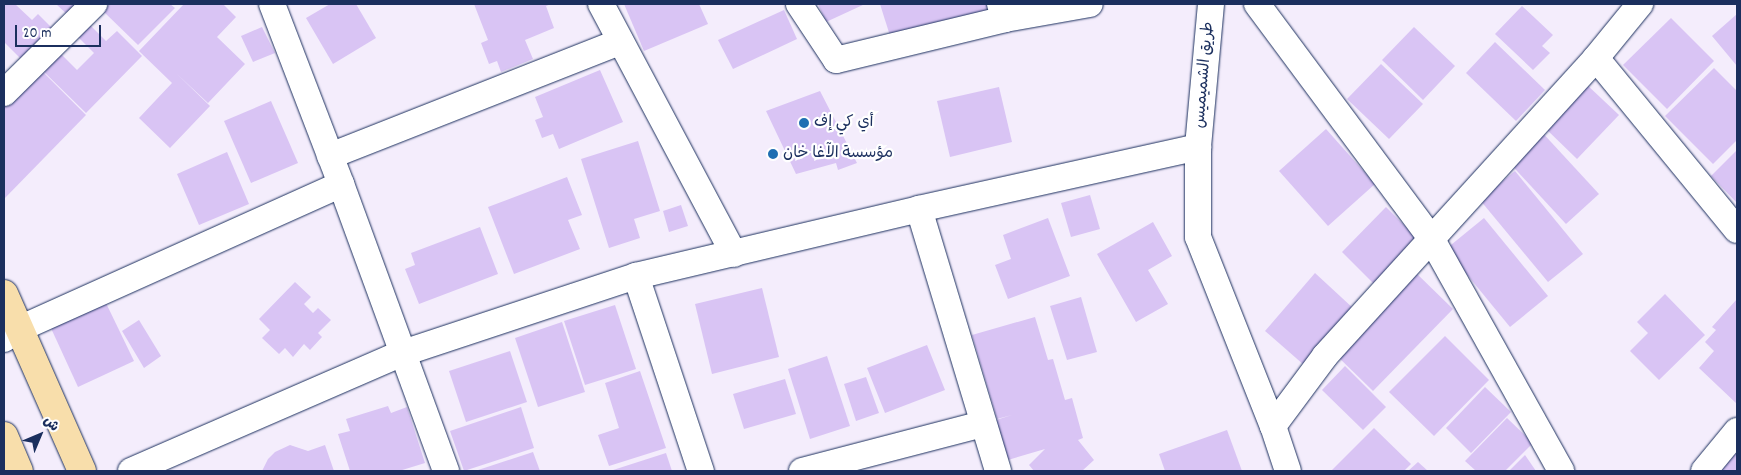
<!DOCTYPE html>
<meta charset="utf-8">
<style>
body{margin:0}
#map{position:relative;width:1741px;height:475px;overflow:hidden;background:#f4edfc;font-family:Dekko,"Playpen Sans Arabic",sans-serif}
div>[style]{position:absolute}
.building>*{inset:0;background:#d9c4f4}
.roads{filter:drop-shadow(0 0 1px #1b2f5e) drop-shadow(0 0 1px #1b2f5e)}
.street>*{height:26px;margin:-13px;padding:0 13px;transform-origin:13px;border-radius:13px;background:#fff}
.primary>*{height:28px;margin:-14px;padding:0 14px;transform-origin:14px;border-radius:14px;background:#f8deab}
.dots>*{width:14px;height:14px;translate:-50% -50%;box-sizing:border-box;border:2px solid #fff;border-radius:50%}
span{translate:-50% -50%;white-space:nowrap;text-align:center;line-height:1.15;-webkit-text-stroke:4.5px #fff;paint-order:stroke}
.street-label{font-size:16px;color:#1b2f5e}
.poi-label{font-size:16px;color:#1b2f5e}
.left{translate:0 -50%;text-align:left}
.frame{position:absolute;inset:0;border:5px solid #1b2f5e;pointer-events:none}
.north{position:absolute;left:15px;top:410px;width:50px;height:50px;-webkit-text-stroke:4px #fff;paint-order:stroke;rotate:45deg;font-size:14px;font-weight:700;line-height:20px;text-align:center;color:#1b2f5e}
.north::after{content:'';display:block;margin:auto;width:18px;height:22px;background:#1b2f5e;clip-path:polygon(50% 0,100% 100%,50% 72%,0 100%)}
.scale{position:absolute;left:15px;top:25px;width:86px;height:22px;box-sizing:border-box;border:2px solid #1b2f5e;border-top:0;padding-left:6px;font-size:15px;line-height:18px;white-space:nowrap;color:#1b2f5e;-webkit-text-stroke:4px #fff;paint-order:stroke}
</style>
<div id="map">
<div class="building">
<i style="clip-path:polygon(4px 4px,15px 4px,32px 20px,38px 14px,55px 31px,24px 62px,4px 42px)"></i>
<i style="clip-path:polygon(56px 4px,83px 4px,70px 17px)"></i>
<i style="clip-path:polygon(110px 4px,170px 4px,175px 8px,138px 45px,103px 11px)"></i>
<i style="clip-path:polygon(184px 4px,223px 4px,236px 17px,217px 37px,245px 64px,208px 103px,177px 74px,210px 106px,170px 148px,139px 118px,172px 83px,139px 51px)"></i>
<i style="clip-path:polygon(330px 4px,356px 4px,376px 38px,333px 64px,306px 18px)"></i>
<i style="clip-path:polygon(474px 4px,551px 4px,546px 6px,554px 28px,525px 40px,533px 59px,501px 72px,497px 61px,489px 64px,481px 43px,488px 40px)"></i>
<i style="clip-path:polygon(624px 4px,699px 4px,708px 24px,644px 51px)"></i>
<i style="clip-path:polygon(818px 4px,865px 4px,826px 22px)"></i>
<i style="clip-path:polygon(880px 4px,989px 4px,991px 9px,891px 39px)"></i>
<i style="clip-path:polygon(1522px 6px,1553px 35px,1542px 46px,1550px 53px,1533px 70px,1495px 34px)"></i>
<i style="clip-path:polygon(784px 10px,797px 39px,733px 69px,718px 40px)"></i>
<i style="clip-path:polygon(1737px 14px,1737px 66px,1712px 36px)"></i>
<i style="clip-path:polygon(1671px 18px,1714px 61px,1667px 109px,1623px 65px)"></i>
<i style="clip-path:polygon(90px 25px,106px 41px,117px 31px,142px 56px,86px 113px,41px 69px,59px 52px,77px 70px,94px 53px,78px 37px)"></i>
<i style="clip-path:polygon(262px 27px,275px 53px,253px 62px,241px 36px)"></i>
<i style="clip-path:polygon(1414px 27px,1455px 66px,1423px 100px,1382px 60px)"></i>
<i style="clip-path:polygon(1495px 42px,1545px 90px,1516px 121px,1466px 73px)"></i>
<i style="clip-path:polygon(1381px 64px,1423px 104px,1389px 139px,1347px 99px)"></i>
<i style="clip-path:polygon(38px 67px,86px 115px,4px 199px,4px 101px)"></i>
<i style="clip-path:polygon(1714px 68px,1737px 91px,1737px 140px,1713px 164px,1665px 116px)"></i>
<i style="clip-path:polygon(600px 70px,623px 122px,559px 149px,553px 134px,542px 138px,535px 120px,543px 117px,535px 97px)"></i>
<i style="clip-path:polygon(1585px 83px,1619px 115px,1577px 159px,1543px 126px)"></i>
<i style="clip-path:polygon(999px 87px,1012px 142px,950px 157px,937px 101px)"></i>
<i style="clip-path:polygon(820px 91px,857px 163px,838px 170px,836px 163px,796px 174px,766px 111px)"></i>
<i style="clip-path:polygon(271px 101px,298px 163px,251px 183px,224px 121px)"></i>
<i style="clip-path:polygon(1326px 129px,1375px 184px,1328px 226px,1279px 171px)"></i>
<i style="clip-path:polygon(1539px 129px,1599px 194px,1566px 224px,1506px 159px)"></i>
<i style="clip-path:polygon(638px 141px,660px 211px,634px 219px,640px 238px,609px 248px,581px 159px)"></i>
<i style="clip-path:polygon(1737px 150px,1737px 203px,1711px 176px)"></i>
<i style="clip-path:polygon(227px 152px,249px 204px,199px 225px,177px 174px)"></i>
<i style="clip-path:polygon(1515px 171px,1583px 254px,1548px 282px,1480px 200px)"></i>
<i style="clip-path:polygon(567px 177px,582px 215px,568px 220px,580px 249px,514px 274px,488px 207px)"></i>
<i style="clip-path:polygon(1090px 195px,1100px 229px,1071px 237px,1061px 203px)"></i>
<i style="clip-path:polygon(681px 205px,688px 226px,669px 232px,663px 211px)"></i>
<i style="clip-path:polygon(1386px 207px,1418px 239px,1374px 284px,1342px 252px)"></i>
<i style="clip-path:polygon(1048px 218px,1070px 276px,1008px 299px,995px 265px,1011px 259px,1003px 235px)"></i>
<i style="clip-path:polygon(1484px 218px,1548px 296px,1510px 327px,1446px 249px)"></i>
<i style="clip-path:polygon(1153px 222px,1172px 256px,1148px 270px,1168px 304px,1136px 322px,1097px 254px)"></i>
<i style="clip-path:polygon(480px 227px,498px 274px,419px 304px,405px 269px,415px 265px,411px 253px)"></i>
<i style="clip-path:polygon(1413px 270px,1453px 309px,1373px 391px,1333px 352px)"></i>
<i style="clip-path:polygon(1315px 273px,1354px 309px,1304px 365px,1265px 331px)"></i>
<i style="clip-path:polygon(295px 282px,311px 297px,304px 304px,313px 313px,318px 308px,331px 320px,318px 333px,322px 337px,310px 350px,304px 344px,293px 357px,285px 348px,279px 354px,262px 338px,270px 330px,259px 319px)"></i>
<i style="clip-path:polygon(762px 288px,779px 357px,712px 374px,695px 304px)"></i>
<i style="clip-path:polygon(1665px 294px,1705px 335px,1659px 380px,1630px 351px,1648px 333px,1637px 322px)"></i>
<i style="clip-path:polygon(1081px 297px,1097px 352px,1067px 360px,1050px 306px)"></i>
<i style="clip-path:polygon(1737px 299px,1737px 404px,1699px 368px,1714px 351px,1705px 342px,1716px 330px,1712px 327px)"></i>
<i style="clip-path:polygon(105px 301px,134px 361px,78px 387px,50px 326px)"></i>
<i style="clip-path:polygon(615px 305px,636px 369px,585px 385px,564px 321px)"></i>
<i style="clip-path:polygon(1035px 317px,1048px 360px,1053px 359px,1065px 400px,1072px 398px,1083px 438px,1078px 440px,1094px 460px,1082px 471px,1034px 471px,1029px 465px,1045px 449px,1008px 460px,996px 420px,1012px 415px,997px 419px,972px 335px)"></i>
<i style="clip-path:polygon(139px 320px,161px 356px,144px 368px,122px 331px)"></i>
<i style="clip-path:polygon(562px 322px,585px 392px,538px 407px,515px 338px)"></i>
<i style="clip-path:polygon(1445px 336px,1489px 380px,1434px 436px,1389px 392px)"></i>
<i style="clip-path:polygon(927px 345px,945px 390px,885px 413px,867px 368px)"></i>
<i style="clip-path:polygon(510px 351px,527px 402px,466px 422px,449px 371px)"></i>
<i style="clip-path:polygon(827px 356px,850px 426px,810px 439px,788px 369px)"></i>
<i style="clip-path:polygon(1345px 366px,1386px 407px,1363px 430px,1322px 390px)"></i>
<i style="clip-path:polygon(640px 371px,666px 448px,609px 466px,598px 435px,619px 428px,605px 383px)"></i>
<i style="clip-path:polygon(866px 377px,879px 413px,856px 421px,844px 384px)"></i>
<i style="clip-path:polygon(785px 379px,796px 414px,744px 429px,733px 394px)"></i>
<i style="clip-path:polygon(1485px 387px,1511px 412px,1471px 453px,1446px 428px)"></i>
<i style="clip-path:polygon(388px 406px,391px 413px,407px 407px,425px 463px,399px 471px,350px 471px,338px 434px,350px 431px,346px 419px)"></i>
<i style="clip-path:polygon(521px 407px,534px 448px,464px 471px,450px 431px)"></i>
<i style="clip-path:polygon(1507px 418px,1533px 443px,1505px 471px,1476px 471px,1465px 461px)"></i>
<i style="clip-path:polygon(1374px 428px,1411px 464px,1404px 471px,1331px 471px)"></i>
<i style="clip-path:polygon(1227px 430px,1242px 471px,1165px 471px,1159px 454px)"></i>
<i style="clip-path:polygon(290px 445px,308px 451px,325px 445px,334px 471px,262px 471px,268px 459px,275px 452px)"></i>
<i style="clip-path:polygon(1737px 445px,1737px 471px,1722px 471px,1719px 465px)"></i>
<i style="clip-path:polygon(533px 452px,540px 471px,475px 471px)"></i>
<i style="clip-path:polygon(666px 453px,672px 471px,610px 471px)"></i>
<i style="clip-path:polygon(1525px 455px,1536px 471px,1509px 471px)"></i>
<i style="clip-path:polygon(1418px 462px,1428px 471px,1408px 471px)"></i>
</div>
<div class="roads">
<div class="street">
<i style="left:272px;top:4px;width:193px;rotate:69deg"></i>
<i style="left:341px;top:184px;width:306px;rotate:69.9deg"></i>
<i style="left:601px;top:4px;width:283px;rotate:62deg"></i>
<i style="left:799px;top:4px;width:67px;rotate:56.5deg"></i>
<i style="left:836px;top:60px;width:174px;rotate:-13.6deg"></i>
<i style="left:1000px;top:4px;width:16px;rotate:72deg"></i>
<i style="left:1005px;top:19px;width:86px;rotate:-10deg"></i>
<i style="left:1211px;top:4px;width:144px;rotate:95.2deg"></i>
<i style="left:1198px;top:147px;width:90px;rotate:90deg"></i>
<i style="left:1198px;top:237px;width:203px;rotate:68.4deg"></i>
<i style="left:1273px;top:426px;width:47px;rotate:71.6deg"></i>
<i style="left:1257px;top:4px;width:292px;rotate:53.4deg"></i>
<i style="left:1431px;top:238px;width:267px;rotate:60.8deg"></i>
<i style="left:1596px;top:58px;width:222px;rotate:50.7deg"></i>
<i style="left:4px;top:93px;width:127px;rotate:-44.7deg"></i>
<i style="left:330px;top:156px;width:312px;rotate:-21.5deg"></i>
<i style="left:919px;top:209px;width:274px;rotate:73.2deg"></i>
<i style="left:636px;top:276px;width:206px;rotate:71.6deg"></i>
<i style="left:4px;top:339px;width:18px;rotate:-34deg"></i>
<i style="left:19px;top:329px;width:353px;rotate:-24.2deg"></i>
<i style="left:1273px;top:426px;width:87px;rotate:-53.4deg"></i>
<i style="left:1325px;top:356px;width:403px;rotate:-47.7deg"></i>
<i style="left:1596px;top:58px;width:70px;rotate:-50.8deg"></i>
<i style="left:131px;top:471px;width:296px;rotate:-23.5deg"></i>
<i style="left:403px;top:353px;width:245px;rotate:-18.3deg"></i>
<i style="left:636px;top:276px;width:291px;rotate:-13.3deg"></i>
<i style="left:919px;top:209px;width:286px;rotate:-12.5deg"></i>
<i style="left:802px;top:471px;width:187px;rotate:-14.6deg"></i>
<i style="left:1704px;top:471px;width:52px;rotate:-50.5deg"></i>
</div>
<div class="primary">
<i style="left:4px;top:294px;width:193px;rotate:66.2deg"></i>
<i style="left:4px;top:436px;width:38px;rotate:67deg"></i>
</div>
</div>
<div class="dots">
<i style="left:804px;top:123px;background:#1f6fb2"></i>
<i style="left:773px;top:154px;background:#1f6fb2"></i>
</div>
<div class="street-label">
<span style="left:1205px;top:75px;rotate:-85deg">طريق الشميميس</span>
</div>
<div class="poi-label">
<span class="left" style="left:814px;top:123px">أي كي إف</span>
<span class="left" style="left:783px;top:154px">مؤسسة الآغا خان</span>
</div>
<div class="frame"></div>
<div class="north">ش</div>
<div class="scale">20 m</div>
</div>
